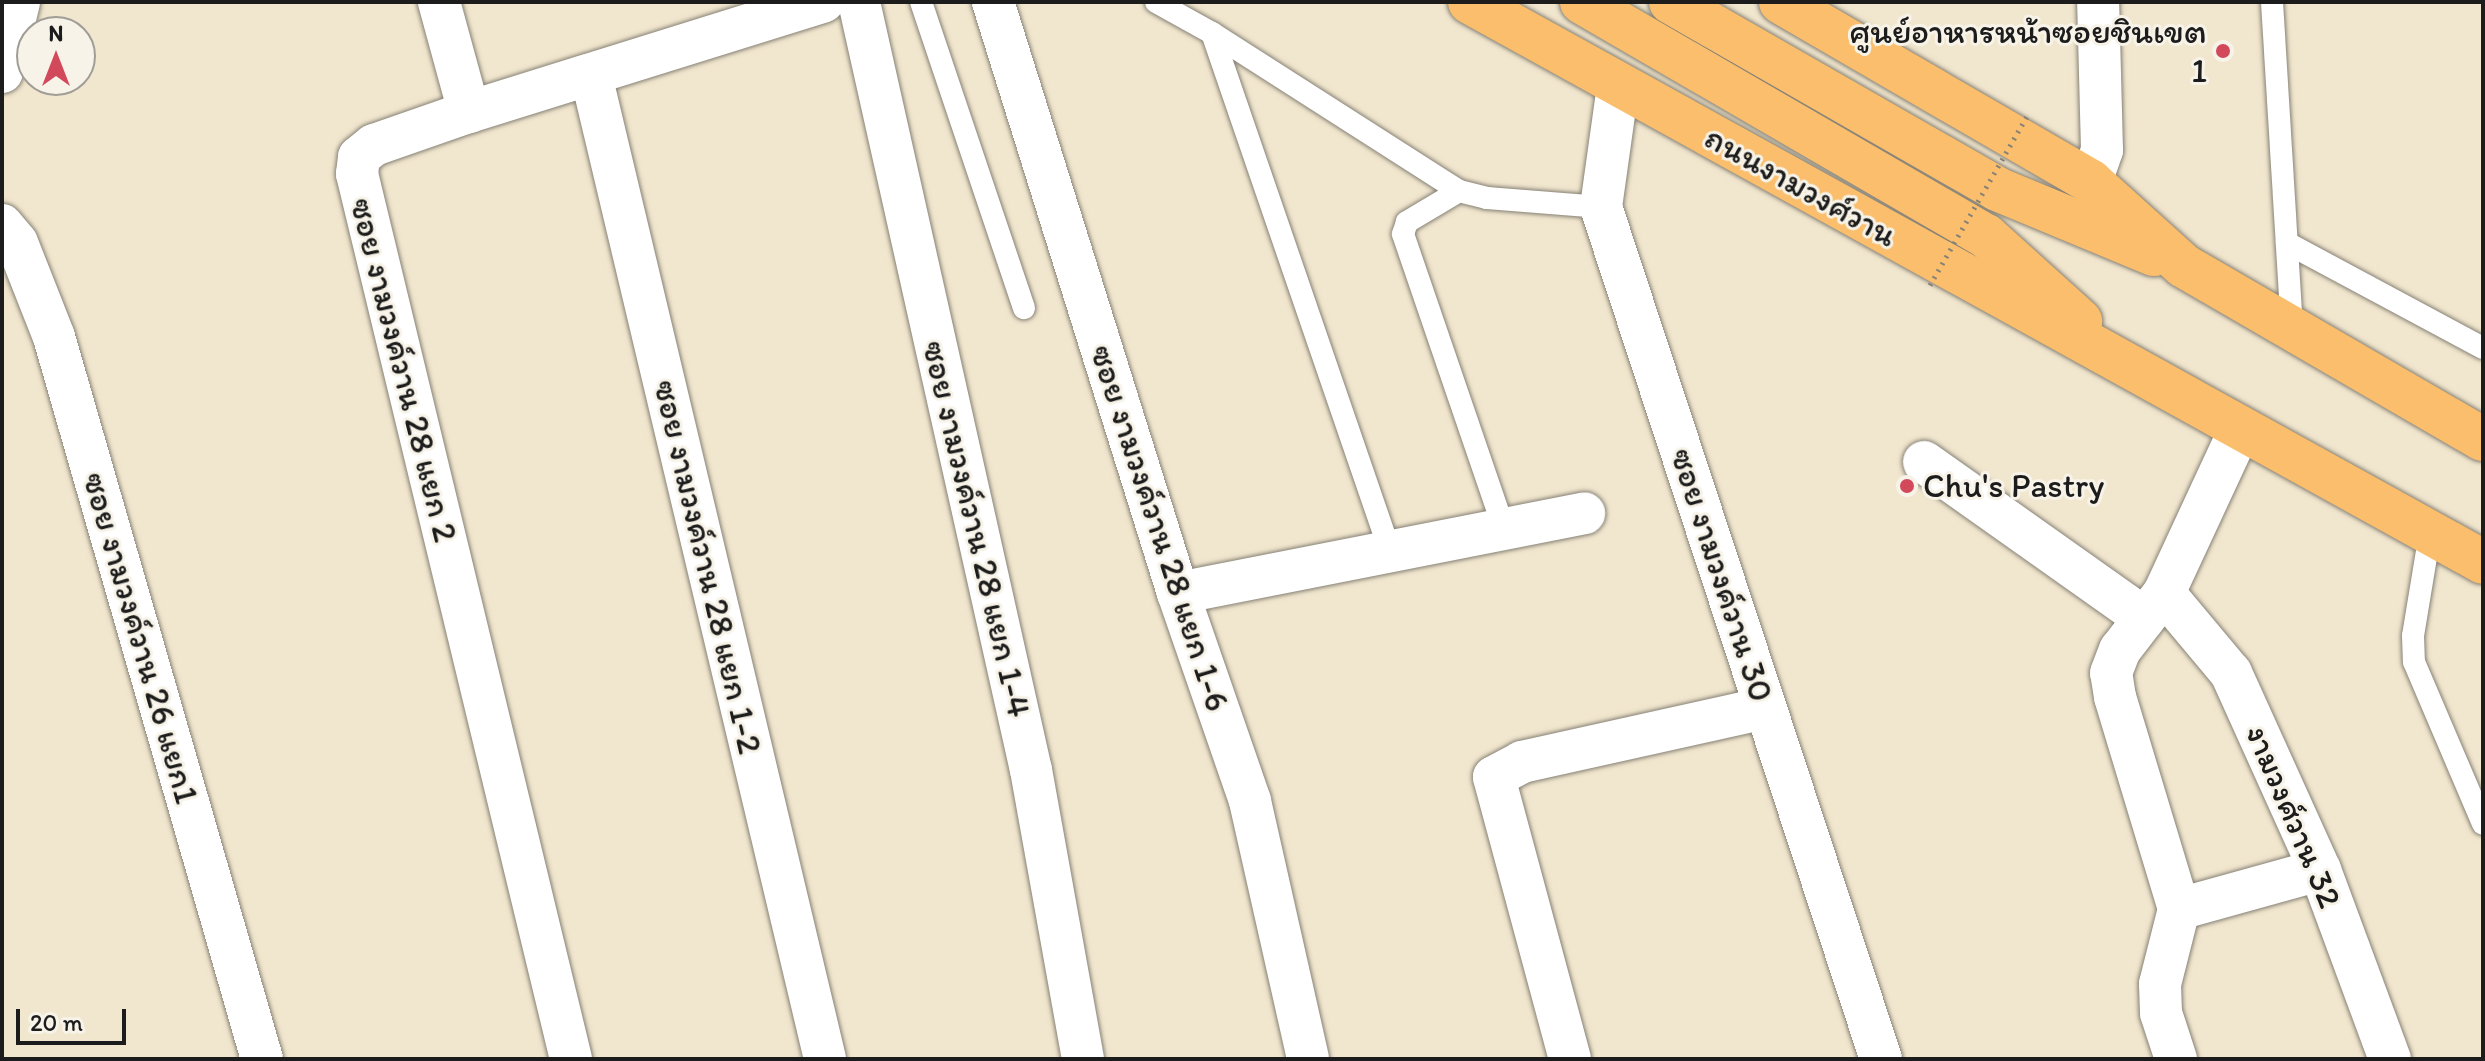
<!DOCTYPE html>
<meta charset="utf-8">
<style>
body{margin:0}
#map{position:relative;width:2485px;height:1061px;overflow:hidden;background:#f1e6ce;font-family:Itim,"Playpen Sans Thai",sans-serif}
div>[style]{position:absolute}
.roads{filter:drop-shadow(0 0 2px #868175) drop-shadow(0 0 2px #868175)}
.lane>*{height:22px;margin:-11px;padding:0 11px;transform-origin:11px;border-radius:11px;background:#fff}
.street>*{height:42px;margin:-21px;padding:0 21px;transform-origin:21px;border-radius:21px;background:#fff}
.primary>*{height:44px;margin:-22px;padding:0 22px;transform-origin:22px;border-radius:22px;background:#fabe6d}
.path-bridge>*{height:5px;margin-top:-2.5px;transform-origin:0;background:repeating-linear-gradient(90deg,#868175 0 2px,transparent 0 8px)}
.dots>*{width:22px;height:22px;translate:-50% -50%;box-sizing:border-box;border:4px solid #f7f3e8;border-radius:50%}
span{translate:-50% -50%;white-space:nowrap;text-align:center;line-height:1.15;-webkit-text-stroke:6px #f7f3e8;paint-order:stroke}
.poi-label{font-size:34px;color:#1c1c1c}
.right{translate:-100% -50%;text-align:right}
.left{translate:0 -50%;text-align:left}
.street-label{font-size:34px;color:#1c1c1c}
.frame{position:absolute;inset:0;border:4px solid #1c1c1c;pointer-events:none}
.north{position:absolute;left:16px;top:16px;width:80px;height:80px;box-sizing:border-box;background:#f7f3e8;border:2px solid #9f9d96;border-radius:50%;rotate:0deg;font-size:22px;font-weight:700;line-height:32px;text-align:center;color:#1c1c1c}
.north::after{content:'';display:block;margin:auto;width:28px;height:36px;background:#d1495b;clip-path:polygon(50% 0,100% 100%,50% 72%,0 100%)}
.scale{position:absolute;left:16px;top:1009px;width:110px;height:36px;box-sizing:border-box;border:4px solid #1c1c1c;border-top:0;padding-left:10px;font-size:24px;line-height:28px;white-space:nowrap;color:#1c1c1c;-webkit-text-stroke:6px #f7f3e8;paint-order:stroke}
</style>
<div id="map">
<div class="roads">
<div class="lane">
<i style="left:921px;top:2px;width:323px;rotate:71.4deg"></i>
<i style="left:1156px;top:2px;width:64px;rotate:29deg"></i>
<i style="left:1212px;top:33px;width:293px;rotate:32.6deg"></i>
<i style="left:1459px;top:191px;width:29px;rotate:14deg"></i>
<i style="left:1487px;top:198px;width:114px;rotate:4.5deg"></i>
<i style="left:2272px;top:2px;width:328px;rotate:86.5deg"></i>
<i style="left:1212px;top:33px;width:548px;rotate:71.04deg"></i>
<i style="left:1459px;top:191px;width:61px;rotate:149.2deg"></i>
<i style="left:1407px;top:222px;width:13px;rotate:108deg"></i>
<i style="left:1403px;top:234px;width:312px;rotate:71.1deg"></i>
<i style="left:2287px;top:243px;width:222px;rotate:28.2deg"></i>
<i style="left:2430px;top:533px;width:104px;rotate:99.4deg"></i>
<i style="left:2413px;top:636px;width:26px;rotate:88deg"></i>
<i style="left:2414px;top:662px;width:176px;rotate:66.9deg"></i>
</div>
<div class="street">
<i style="left:439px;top:2px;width:114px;rotate:74.7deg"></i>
<i style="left:859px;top:2px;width:787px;rotate:77.38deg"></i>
<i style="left:1031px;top:770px;width:294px;rotate:79.8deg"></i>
<i style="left:993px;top:2px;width:619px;rotate:72.62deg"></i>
<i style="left:1178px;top:593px;width:220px;rotate:70.9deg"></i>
<i style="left:1250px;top:801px;width:264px;rotate:77.3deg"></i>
<i style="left:2px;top:72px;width:72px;rotate:-76.3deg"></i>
<i style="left:591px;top:75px;width:1011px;rotate:76.62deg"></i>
<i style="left:1618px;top:86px;width:122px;rotate:98deg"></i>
<i style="left:1601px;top:207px;width:897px;rotate:71.81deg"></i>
<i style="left:2091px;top:182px;width:34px;rotate:-71deg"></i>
<i style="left:2102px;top:150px;width:148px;rotate:-91.5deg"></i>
<i style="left:2px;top:225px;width:23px;rotate:50deg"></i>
<i style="left:17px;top:243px;width:101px;rotate:68.5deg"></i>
<i style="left:54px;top:337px;width:751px;rotate:73.93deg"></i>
<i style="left:1924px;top:462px;width:270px;rotate:35.3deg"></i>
<i style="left:1178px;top:593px;width:414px;rotate:-11.1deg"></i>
<i style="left:2164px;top:593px;width:104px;rotate:50.1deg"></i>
<i style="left:2231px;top:673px;width:216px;rotate:65.7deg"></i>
<i style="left:2320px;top:870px;width:202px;rotate:69.7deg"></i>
<i style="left:2179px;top:909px;width:146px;rotate:-15.5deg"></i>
<i style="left:571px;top:1059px;width:911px;rotate:-103.59deg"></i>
<i style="left:357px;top:174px;width:17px;rotate:-83deg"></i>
<i style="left:359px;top:157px;width:19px;rotate:-39deg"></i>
<i style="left:374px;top:145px;width:101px;rotate:-19.2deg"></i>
<i style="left:469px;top:112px;width:371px;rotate:-17.3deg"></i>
<i style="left:1570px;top:1059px;width:292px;rotate:-105.1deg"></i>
<i style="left:1494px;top:777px;width:32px;rotate:-28deg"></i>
<i style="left:1522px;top:762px;width:249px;rotate:-12.5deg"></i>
<i style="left:2176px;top:1059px;width:48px;rotate:-108.1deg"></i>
<i style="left:2161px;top:1013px;width:29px;rotate:-92deg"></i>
<i style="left:2160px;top:984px;width:77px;rotate:-75.8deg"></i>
<i style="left:2179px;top:909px;width:221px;rotate:-106.8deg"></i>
<i style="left:2115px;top:697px;width:24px;rotate:-99deg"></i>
<i style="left:2111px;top:673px;width:25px;rotate:-69deg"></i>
<i style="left:2120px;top:650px;width:72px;rotate:-52.3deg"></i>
<i style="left:2164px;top:593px;width:181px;rotate:-65.1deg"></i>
</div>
<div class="primary">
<i style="left:1470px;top:2px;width:1157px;rotate:28.93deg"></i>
<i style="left:1582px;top:2px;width:467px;rotate:30.1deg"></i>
<i style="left:1986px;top:236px;width:127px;rotate:42.1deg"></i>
<i style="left:1671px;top:2px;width:376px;rotate:29.8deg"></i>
<i style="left:1997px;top:189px;width:170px;rotate:22.5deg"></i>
<i style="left:1781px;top:2px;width:358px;rotate:30.1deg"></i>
<i style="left:2091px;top:182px;width:125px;rotate:42.1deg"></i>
<i style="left:2184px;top:266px;width:345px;rotate:30.1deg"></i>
</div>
</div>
<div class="path-bridge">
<i style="left:1930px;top:285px;width:198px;rotate:-60.1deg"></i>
</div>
<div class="dots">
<i style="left:2223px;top:51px;background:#d1495b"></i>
<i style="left:1907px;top:486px;background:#d1495b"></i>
</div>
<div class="poi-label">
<span class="right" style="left:2207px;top:51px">ศูนย์อาหารหน้าซอยชินเขต<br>1</span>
<span class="left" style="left:1923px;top:486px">Chu's Pastry</span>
</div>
<div class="street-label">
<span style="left:1801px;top:186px;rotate:29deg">ถนนงามวงศ์วาน</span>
<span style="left:404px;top:370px;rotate:76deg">ซอย งามวงค์วาน 28 แยก 2</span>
<span style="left:1160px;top:528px;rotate:72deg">ซอย งามวงค์วาน 28 แยก 1-6</span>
<span style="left:977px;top:529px;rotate:77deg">ซอย งามวงค์วาน 28 แยก 1-4</span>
<span style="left:708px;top:567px;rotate:77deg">ซอย งามวงค์วาน 28 แยก 1-2</span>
<span style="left:1722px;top:575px;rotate:72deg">ซอย งามวงค์วาน 30</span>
<span style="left:141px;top:638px;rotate:74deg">ซอย งามวงค์วาน 26 แยก1</span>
<span style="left:2294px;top:816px;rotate:67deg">งามวงศ์วาน 32</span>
</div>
<div class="frame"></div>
<div class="north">N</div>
<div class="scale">20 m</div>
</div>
